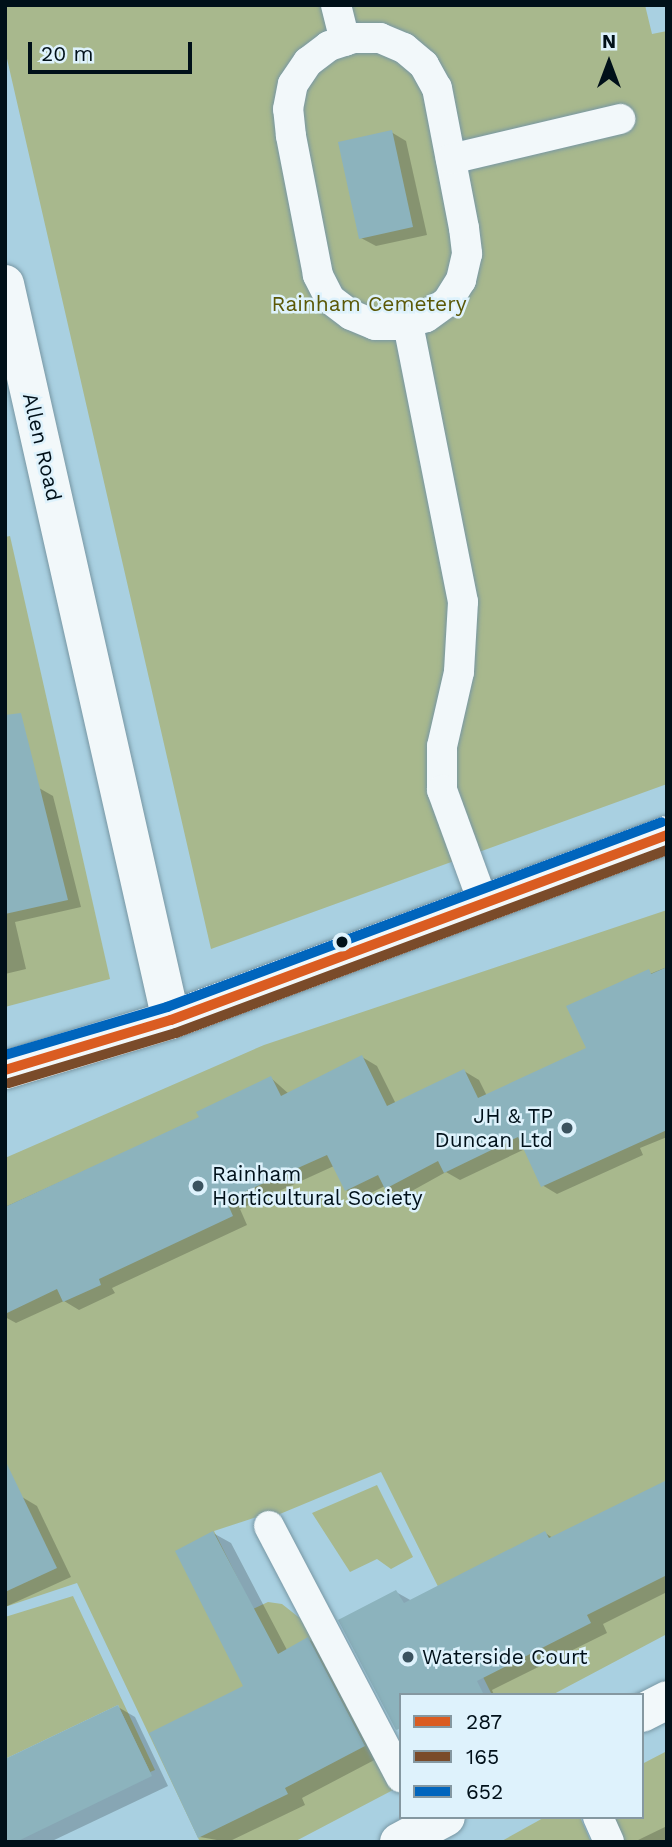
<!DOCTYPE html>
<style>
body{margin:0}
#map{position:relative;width:672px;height:1847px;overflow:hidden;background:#a9d0e1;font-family:"Work Sans",sans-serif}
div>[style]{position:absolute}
.green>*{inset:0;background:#a8b88d}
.shadow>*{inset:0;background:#0003}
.building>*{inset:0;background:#8cb3bd}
.roads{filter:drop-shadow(0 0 2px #7796a3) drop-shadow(0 0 2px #7796a3)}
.service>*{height:30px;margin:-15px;padding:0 15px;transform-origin:15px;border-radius:15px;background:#f2f8fa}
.minor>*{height:38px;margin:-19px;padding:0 19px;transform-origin:19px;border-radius:19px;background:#f2f8fa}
.tertiary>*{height:38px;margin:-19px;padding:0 19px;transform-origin:19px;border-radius:19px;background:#f2f8fa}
.bus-1>*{height:10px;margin:-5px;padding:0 5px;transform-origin:5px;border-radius:5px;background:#da5c21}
.bus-2>*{height:10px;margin:-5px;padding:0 5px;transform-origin:5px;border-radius:5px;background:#7a4b2a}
.bus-3>*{height:10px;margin:-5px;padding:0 5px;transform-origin:5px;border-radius:5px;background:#0065bd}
.dots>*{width:19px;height:19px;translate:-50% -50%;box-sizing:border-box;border:4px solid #def2fc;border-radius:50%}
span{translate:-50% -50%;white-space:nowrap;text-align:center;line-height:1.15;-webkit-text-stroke:5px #def2fc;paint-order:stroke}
.park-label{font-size:21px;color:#5b5807}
.street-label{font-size:21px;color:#001019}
.poi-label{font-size:21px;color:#001019}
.right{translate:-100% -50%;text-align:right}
.left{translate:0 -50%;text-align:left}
.frame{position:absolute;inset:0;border:7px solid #001019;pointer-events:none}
.legend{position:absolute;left:399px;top:1693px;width:245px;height:126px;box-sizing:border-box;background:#def2fc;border:2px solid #8598a1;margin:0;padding:9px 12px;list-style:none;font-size:21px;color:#001019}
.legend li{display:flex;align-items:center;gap:14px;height:35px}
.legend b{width:35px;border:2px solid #8598a1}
.north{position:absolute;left:574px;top:28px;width:70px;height:70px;-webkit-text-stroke:5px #def2fc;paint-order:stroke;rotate:0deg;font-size:19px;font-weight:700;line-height:28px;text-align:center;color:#001019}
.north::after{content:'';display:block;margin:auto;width:24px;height:32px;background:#001019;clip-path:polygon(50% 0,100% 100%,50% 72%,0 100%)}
.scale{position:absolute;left:28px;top:42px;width:164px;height:32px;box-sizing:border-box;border:4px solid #001019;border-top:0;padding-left:9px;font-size:21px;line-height:24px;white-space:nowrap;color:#001019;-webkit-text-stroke:5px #def2fc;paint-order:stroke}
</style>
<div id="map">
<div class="green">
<i style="clip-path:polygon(5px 5px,645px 5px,652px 34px,667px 31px,667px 784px,211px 949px,5px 50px)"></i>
<i style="clip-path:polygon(10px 536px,110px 979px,5px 1007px,5px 537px)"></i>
<i style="clip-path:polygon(667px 910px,667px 1634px,552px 1695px,492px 1695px,381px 1472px,275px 1516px,269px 1513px,214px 1531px,253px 1609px,268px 1602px,282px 1604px,306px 1623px,393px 1790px,294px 1842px,200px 1842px,77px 1583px,5px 1607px,5px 1158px,264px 1045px)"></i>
<i style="clip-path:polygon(377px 1485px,413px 1557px,391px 1569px,377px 1559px,350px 1572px,312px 1513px)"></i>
<i style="clip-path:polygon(73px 1596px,155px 1770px,150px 1772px,118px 1705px,5px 1759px,5px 1617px)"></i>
<i style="clip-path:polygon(667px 1751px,667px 1842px,622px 1842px,610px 1817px,642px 1817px,642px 1764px)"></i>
<i style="clip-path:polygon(545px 1817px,580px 1817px,591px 1842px,500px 1842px)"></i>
</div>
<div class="shadow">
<i style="clip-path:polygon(391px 132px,406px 141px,427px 235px,376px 246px,361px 238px)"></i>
<i style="clip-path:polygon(39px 788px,53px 796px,81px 907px,15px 922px,26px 969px,5px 974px,5px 796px)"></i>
<i style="clip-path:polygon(667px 967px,667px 1137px,640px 1148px,643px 1155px,557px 1194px,542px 1185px,525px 1149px,460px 1180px,446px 1172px,401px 1197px,385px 1186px,361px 1198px,346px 1190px,334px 1166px,240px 1209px,247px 1225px,112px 1288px,115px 1293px,79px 1310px,64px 1301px,16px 1323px,5px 1317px,5px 1207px,201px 1118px,271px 1078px,289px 1094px,362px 1057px,377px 1066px,396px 1104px,464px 1071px,479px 1080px,487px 1096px,588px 1049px,569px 1007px)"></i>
<i style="clip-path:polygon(667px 1488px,667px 1592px,603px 1624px,607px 1633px,492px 1690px,494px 1695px,401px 1695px,398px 1730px,341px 1621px,396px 1592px,412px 1601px,545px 1533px,553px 1538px)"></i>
<i style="clip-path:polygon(22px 1497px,37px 1506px,71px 1577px,5px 1607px,5px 1505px)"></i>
<i style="clip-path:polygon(213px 1533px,231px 1543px,287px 1650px,308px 1639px,325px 1649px,382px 1756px,302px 1798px,305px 1805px,228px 1842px,200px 1837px,246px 1686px)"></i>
<i style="clip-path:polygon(118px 1707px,135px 1717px,168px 1786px,50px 1842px,5px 1842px)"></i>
<i style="clip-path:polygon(667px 1826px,667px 1842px,634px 1842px)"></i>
</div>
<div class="building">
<i style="clip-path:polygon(392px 130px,413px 227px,359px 239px,338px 142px)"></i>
<i style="clip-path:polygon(21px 713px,68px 900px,5px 914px,5px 715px)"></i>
<i style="clip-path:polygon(667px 967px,667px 1130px,541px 1187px,518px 1137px,444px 1173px,438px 1161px,385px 1189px,378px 1175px,345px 1191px,327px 1155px,226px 1200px,233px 1216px,99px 1279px,101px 1285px,63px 1302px,57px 1289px,5px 1314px,5px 1207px,199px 1117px,196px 1112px,271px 1076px,281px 1096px,362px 1055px,387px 1106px,464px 1069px,478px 1098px,586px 1048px,566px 1006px,649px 969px,651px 974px)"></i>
<i style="clip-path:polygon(5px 1460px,57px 1568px,5px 1592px)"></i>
<i style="clip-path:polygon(667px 1480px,667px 1575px,587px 1615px,591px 1623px,477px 1681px,484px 1695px,401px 1695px,401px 1728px,396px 1730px,338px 1620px,396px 1590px,404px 1603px,545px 1531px,549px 1538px)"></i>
<i style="clip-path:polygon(213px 1531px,278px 1654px,308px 1637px,365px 1746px,285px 1788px,288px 1794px,198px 1838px,149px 1733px,243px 1686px,175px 1551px)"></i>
<i style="clip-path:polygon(118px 1705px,152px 1776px,16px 1842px,5px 1842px,5px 1759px)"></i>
</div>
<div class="roads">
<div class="service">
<i style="left:336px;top:5px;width:37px;rotate:76deg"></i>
<i style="left:354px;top:38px;width:26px"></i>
<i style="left:380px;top:38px;width:26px;rotate:23deg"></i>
<i style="left:404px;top:48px;width:26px;rotate:40deg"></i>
<i style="left:424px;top:65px;width:26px;rotate:61deg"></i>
<i style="left:437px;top:88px;width:143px;rotate:79.1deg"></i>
<i style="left:464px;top:228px;width:26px;rotate:83deg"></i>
<i style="left:467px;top:254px;width:27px;rotate:103deg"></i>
<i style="left:461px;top:280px;width:26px;rotate:122deg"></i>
<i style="left:447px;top:302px;width:26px;rotate:144deg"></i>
<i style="left:426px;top:317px;width:26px;rotate:162deg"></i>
<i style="left:401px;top:325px;width:26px;rotate:180deg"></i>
<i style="left:375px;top:325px;width:26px;rotate:-157deg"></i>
<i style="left:351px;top:315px;width:26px;rotate:-143deg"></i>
<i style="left:330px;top:299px;width:27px;rotate:-117deg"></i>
<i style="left:318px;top:275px;width:142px;rotate:-101deg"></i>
<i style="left:291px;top:136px;width:27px;rotate:-96deg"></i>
<i style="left:288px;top:109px;width:25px;rotate:-79deg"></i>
<i style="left:293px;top:84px;width:27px;rotate:-56deg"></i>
<i style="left:308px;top:62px;width:26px;rotate:-37deg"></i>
<i style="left:329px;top:46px;width:26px;rotate:-18deg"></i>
<i style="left:451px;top:159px;width:174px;rotate:-13.3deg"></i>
<i style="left:408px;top:324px;width:283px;rotate:78.8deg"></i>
<i style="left:463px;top:602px;width:70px;rotate:93.3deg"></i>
<i style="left:459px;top:672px;width:76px;rotate:102.9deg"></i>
<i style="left:442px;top:746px;width:44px;rotate:90deg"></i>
<i style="left:442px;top:790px;width:119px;rotate:69.9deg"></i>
<i style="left:269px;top:1526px;width:284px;rotate:62.3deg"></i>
<i style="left:598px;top:1817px;width:27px;rotate:66deg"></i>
</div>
<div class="minor">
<i style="left:5px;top:284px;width:754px;rotate:77.29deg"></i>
<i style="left:642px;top:1713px;width:28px;rotate:-27deg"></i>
<i style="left:399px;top:1842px;width:53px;rotate:-28deg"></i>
</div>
<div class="tertiary">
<i style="left:5px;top:1070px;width:173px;rotate:-16.8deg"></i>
<i style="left:171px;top:1020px;width:529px;rotate:-20.45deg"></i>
</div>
</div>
<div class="bus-1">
<i style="left:5px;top:1070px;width:173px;rotate:-16.8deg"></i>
<i style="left:171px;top:1020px;width:529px;rotate:-20.45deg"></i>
</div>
<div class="bus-2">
<i style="left:9px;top:1083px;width:174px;rotate:-16.7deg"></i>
<i style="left:176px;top:1033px;width:524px;rotate:-20.44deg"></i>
</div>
<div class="bus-3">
<i style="left:5px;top:1055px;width:169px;rotate:-16.5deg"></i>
<i style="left:167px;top:1007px;width:528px;rotate:-20.49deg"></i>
</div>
<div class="dots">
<i style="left:342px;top:942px;background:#001019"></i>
<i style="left:567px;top:1128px;background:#3b535f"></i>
<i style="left:198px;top:1186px;background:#3b535f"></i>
<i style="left:408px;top:1657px;background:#3b535f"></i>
</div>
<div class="park-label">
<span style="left:369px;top:304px">Rainham Cemetery</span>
</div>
<div class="street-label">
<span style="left:42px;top:447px;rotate:77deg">Allen Road</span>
</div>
<div class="poi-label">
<span class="right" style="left:553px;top:1128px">JH &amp; TP<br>Duncan Ltd</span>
<span class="left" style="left:212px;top:1186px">Rainham<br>Horticultural Society</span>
<span class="left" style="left:422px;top:1657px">Waterside Court</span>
</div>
<div class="frame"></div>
<ul class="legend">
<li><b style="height:9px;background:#da5c21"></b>287</li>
<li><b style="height:9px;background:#7a4b2a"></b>165</li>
<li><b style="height:9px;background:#0065bd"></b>652</li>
</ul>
<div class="north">N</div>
<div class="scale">20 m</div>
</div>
